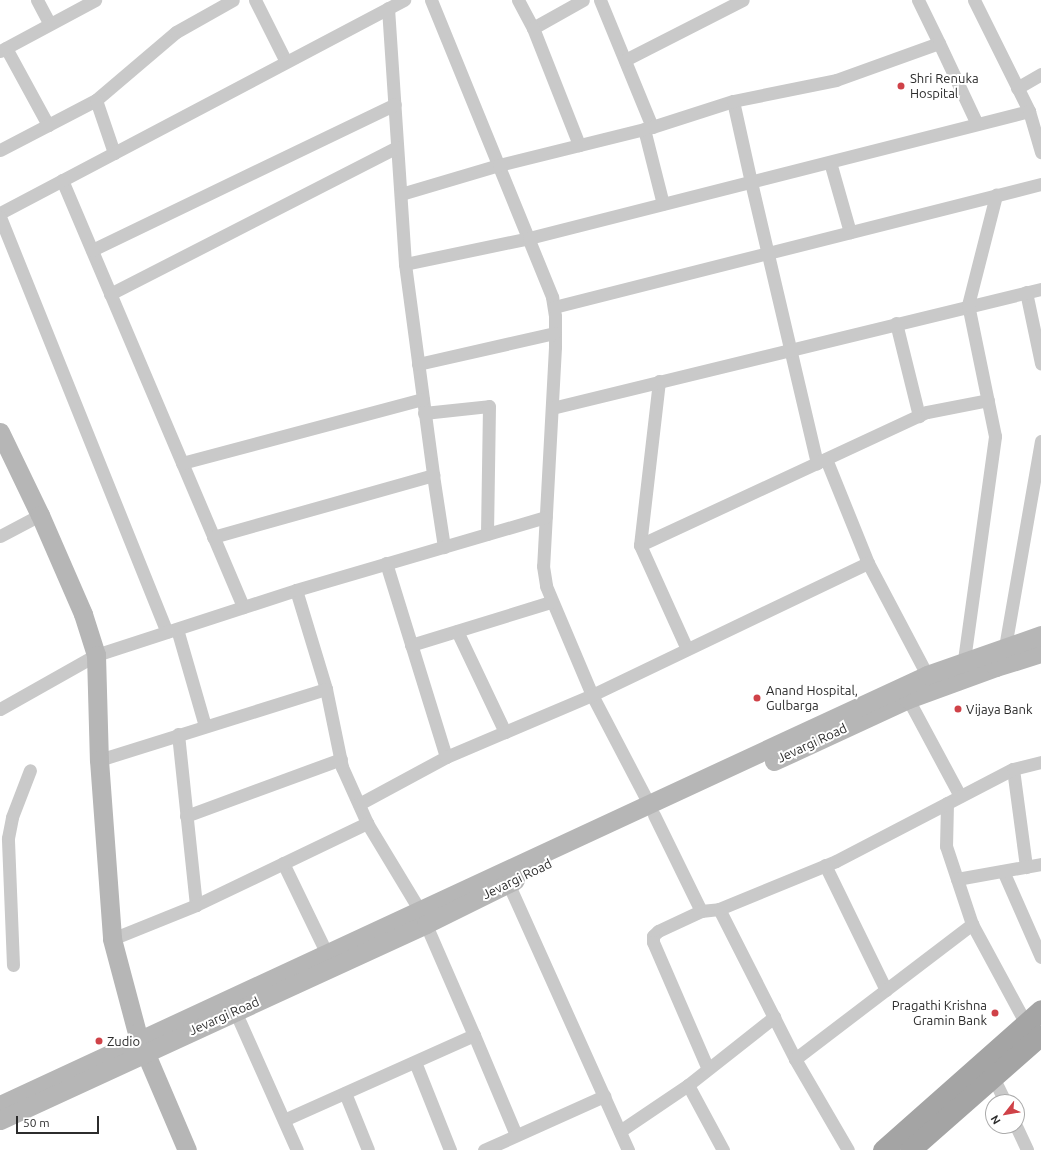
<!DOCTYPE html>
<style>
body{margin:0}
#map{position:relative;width:1041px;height:1150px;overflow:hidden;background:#fff;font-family:Ubuntu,sans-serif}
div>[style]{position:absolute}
.street>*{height:13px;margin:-6.5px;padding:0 6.5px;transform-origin:6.5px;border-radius:6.5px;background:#c9c9c9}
.secondary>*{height:19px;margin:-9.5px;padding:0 9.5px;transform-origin:9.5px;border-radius:9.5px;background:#b6b6b6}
.primary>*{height:21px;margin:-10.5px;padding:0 10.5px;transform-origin:10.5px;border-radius:10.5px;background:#a4a4a4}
.dots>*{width:11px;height:11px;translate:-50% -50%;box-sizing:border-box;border:2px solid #fff;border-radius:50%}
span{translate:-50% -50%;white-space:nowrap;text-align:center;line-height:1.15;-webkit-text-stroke:4px #fff;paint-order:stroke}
.poi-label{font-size:13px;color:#2c2c2c}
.left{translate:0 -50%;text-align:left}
.right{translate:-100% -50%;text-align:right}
.street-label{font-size:13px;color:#2c2c2c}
.north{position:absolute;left:985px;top:1094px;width:40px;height:40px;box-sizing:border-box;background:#fff;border:1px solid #ababab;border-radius:50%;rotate:239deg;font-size:11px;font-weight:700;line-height:16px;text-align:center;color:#2c2c2c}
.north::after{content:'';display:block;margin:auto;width:14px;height:18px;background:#cf4248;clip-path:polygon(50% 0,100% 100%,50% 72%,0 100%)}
.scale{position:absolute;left:16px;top:1116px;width:83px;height:18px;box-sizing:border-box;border:2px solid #2c2c2c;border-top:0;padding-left:5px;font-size:12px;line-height:14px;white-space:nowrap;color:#2c2c2c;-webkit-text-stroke:3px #fff;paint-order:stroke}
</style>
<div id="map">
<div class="street">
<i style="left:37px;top:0;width:27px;rotate:62deg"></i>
<i style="left:255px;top:0;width:69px;rotate:63.4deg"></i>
<i style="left:431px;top:0;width:321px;rotate:67.8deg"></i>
<i style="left:552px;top:297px;width:19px;rotate:81deg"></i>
<i style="left:555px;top:316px;width:31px;rotate:90deg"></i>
<i style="left:555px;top:347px;width:219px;rotate:93.1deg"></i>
<i style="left:543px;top:566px;width:20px;rotate:81deg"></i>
<i style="left:546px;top:586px;width:118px;rotate:67.1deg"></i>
<i style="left:592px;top:695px;width:123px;rotate:62.4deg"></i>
<i style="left:518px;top:0;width:32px;rotate:62deg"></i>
<i style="left:533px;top:28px;width:57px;rotate:-29.2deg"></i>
<i style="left:600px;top:0;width:137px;rotate:67.7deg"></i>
<i style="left:918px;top:0;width:48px;rotate:64deg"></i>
<i style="left:974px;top:0;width:124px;rotate:63.6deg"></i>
<i style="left:388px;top:8px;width:257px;rotate:86.2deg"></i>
<i style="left:405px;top:264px;width:213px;rotate:82.4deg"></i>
<i style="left:533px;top:28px;width:126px;rotate:68.5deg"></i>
<i style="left:6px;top:48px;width:88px;rotate:61.4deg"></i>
<i style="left:0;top:51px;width:108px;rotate:-28.2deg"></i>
<i style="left:625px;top:60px;width:132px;rotate:-27deg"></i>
<i style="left:1017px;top:88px;width:28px;rotate:-30deg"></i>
<i style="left:96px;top:100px;width:105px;rotate:-40.4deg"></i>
<i style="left:176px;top:32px;width:65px;rotate:-29.3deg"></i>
<i style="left:733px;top:101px;width:83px;rotate:77.5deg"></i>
<i style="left:751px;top:182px;width:289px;rotate:76.8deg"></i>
<i style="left:644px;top:129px;width:77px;rotate:75.8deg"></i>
<i style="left:0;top:150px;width:108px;rotate:-27.5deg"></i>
<i style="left:96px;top:100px;width:56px;rotate:71.2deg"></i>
<i style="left:830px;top:162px;width:73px;rotate:74.1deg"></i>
<i style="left:62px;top:180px;width:464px;rotate:67deg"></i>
<i style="left:401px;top:194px;width:102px;rotate:-16.5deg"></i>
<i style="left:499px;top:165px;width:158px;rotate:-13.9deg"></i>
<i style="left:652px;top:127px;width:85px;rotate:-17.8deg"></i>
<i style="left:733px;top:101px;width:105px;rotate:-11.5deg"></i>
<i style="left:836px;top:80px;width:109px;rotate:-19.8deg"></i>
<i style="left:939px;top:43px;width:89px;rotate:64.9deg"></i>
<i style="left:0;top:213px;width:457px;rotate:-27.8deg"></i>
<i style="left:0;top:217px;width:447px;rotate:68.1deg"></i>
<i style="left:92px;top:250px;width:336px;rotate:-25.7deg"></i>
<i style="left:405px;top:264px;width:127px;rotate:-11.8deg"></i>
<i style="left:529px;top:238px;width:516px;rotate:-14.25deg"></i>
<i style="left:1029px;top:111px;width:43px;rotate:73.7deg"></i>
<i style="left:1026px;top:292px;width:73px;rotate:78.1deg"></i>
<i style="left:110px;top:294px;width:322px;rotate:-27.1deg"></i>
<i style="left:554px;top:307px;width:502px;rotate:-14.17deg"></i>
<i style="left:896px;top:323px;width:96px;rotate:76.1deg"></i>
<i style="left:418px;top:364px;width:140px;rotate:-12.8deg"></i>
<i style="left:659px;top:381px;width:165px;rotate:96.6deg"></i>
<i style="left:640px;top:545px;width:114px;rotate:65.7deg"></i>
<i style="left:552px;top:408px;width:503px;rotate:-13.68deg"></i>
<i style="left:424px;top:413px;width:65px;rotate:-6.1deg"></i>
<i style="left:489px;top:406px;width:128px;rotate:90.9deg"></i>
<i style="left:826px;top:459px;width:112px;rotate:68deg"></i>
<i style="left:182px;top:463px;width:249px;rotate:-14.9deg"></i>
<i style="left:0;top:536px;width:45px;rotate:-27.7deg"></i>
<i style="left:213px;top:537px;width:229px;rotate:-15.7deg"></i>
<i style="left:433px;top:475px;width:73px;rotate:81.3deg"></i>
<i style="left:640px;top:545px;width:316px;rotate:-24.9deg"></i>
<i style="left:927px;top:412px;width:62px;rotate:-11.1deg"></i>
<i style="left:386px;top:563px;width:203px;rotate:72.8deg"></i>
<i style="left:296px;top:590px;width:103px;rotate:73.1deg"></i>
<i style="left:177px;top:629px;width:101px;rotate:73.9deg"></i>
<i style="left:457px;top:631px;width:112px;rotate:64.6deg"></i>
<i style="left:411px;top:645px;width:146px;rotate:-17.1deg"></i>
<i style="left:1005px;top:647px;width:209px;rotate:-80.1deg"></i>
<i style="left:964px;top:660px;width:226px;rotate:-82.1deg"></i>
<i style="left:995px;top:436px;width:134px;rotate:-101.6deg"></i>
<i style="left:968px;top:305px;width:114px;rotate:-75.7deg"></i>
<i style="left:908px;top:699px;width:110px;rotate:61.8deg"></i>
<i style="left:0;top:709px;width:110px;rotate:-29.4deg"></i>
<i style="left:96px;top:655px;width:210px;rotate:-18deg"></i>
<i style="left:296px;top:590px;width:260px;rotate:-16.3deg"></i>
<i style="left:178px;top:734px;width:172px;rotate:84deg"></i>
<i style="left:99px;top:760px;width:238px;rotate:-17.4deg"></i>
<i style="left:326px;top:689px;width:80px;rotate:78.4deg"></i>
<i style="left:342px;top:767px;width:61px;rotate:65.9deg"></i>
<i style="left:367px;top:823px;width:103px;rotate:58.9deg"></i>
<i style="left:420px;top:911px;width:135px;rotate:66.5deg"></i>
<i style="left:474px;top:1035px;width:208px;rotate:155.9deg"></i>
<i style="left:1013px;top:769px;width:99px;rotate:82.4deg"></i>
<i style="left:947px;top:803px;width:43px;rotate:91.3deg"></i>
<i style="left:946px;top:846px;width:82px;rotate:71.6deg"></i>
<i style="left:972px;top:924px;width:114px;rotate:61.6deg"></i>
<i style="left:359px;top:804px;width:99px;rotate:-28.4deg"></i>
<i style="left:446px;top:757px;width:159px;rotate:-23deg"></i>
<i style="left:592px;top:695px;width:306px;rotate:-25.6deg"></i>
<i style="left:868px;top:563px;width:127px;rotate:62.2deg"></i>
<i style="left:654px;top:815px;width:107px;rotate:63.9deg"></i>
<i style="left:701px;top:911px;width:18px;rotate:-6deg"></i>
<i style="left:719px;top:909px;width:168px;rotate:63.1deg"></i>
<i style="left:795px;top:1059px;width:105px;rotate:59.8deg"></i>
<i style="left:186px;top:816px;width:165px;rotate:-20.2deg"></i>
<i style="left:283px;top:863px;width:101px;rotate:64.2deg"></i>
<i style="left:825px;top:865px;width:139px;rotate:64deg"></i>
<i style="left:1003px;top:871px;width:94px;rotate:66.2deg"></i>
<i style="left:957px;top:879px;width:85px;rotate:-10.1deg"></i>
<i style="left:508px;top:883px;width:293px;rotate:65.8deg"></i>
<i style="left:719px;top:909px;width:126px;rotate:-22.3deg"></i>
<i style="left:836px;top:861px;width:199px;rotate:-27.5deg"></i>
<i style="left:1013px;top:769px;width:29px;rotate:-14deg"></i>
<i style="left:701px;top:911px;width:47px;rotate:155.1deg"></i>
<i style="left:658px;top:931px;width:7px;rotate:135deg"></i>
<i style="left:653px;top:936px;width:6px;rotate:90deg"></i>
<i style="left:653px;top:942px;width:138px;rotate:66.6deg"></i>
<i style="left:112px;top:939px;width:91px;rotate:-22deg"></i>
<i style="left:196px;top:905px;width:190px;rotate:-25.6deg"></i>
<i style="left:13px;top:965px;width:127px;rotate:-92.3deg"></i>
<i style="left:8px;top:838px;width:21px;rotate:-79deg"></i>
<i style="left:12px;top:817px;width:50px;rotate:-69deg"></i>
<i style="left:235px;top:1011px;width:152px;rotate:66deg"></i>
<i style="left:474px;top:1035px;width:108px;rotate:67.2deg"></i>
<i style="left:795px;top:1059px;width:223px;rotate:-37.3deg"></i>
<i style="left:415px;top:1062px;width:95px;rotate:68.3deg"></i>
<i style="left:993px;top:1077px;width:28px;rotate:64deg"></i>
<i style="left:688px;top:1085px;width:110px;rotate:-38.3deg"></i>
<i style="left:345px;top:1093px;width:61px;rotate:68deg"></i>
<i style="left:1016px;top:1126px;width:26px;rotate:65deg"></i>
<i style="left:620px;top:1131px;width:82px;rotate:-34.1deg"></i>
<i style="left:688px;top:1085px;width:74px;rotate:61.7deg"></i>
<i style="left:484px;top:1150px;width:132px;rotate:-24.2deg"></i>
</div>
<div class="secondary">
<i style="left:0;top:432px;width:92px;rotate:64.3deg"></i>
<i style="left:40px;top:515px;width:108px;rotate:66.5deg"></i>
<i style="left:83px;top:614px;width:43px;rotate:72.4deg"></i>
<i style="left:96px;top:655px;width:105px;rotate:88.4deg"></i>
<i style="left:99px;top:760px;width:179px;rotate:85.8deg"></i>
<i style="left:112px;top:939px;width:97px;rotate:75.1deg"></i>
<i style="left:137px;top:1033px;width:127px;rotate:66.9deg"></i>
<i style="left:774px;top:761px;width:148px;rotate:-24.8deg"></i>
<i style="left:908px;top:699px;width:94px;rotate:-20deg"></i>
<i style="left:996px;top:667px;width:47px;rotate:-17.3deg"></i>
<i style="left:0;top:1105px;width:1022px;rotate:-24.88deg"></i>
<i style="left:927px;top:675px;width:121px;rotate:-19.3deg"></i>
<i style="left:0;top:1120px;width:469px;rotate:-24.7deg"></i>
<i style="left:426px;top:924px;width:99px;rotate:-26.3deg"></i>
</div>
<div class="primary">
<i style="left:883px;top:1150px;width:211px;rotate:-41.5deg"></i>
<i style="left:910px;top:1150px;width:174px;rotate:-41.3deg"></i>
</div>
<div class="dots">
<i style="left:901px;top:86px;background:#cf4248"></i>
<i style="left:757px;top:698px;background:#cf4248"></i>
<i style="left:958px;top:709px;background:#cf4248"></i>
<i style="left:995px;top:1013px;background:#cf4248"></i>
<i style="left:99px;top:1041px;background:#cf4248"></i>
</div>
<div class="poi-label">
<span class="left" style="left:910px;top:86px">Shri Renuka<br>Hospital</span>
<span class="left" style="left:766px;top:698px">Anand Hospital,<br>Gulbarga</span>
<span class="left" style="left:966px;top:709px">Vijaya Bank</span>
<span class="right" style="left:987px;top:1013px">Pragathi Krishna<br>Gramin Bank</span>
<span class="left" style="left:107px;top:1041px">Zudio</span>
</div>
<div class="street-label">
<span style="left:812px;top:743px;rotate:-25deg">Jevargi Road</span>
<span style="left:517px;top:879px;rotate:-26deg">Jevargi Road</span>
<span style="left:224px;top:1016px;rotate:-24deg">Jevargi Road</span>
</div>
<div class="north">N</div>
<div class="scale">50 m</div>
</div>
